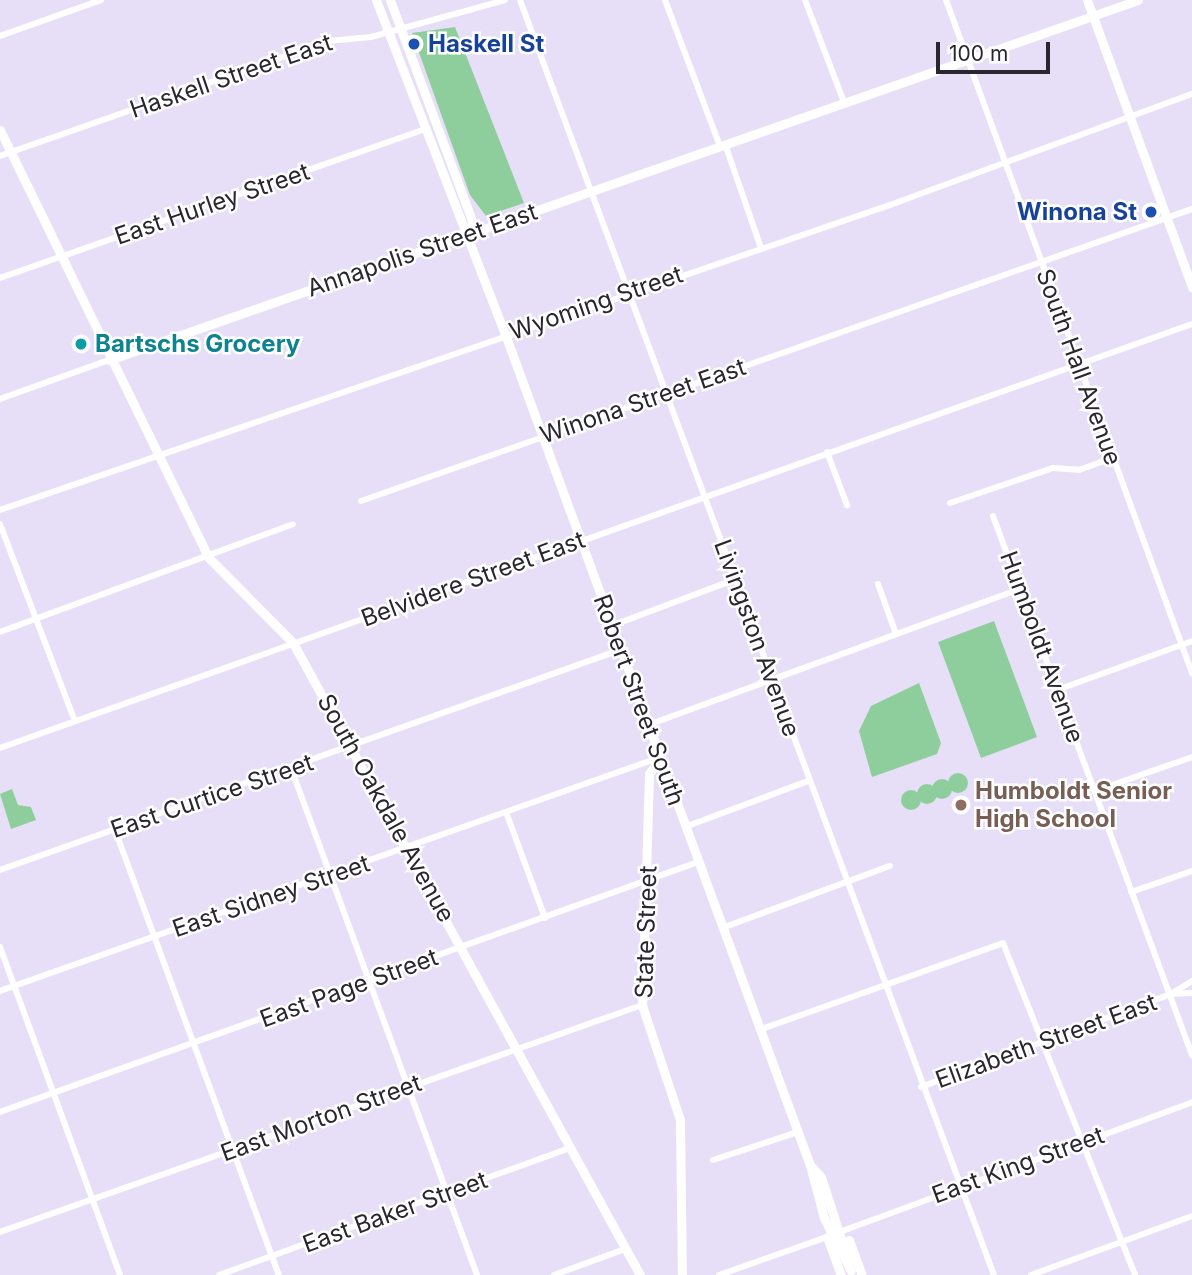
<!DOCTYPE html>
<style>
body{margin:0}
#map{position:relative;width:1192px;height:1275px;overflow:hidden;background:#e7dff7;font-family:Inter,sans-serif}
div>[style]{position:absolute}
.green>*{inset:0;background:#8ece9d}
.round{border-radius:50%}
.street>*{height:6px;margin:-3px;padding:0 3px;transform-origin:3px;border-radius:3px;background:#fff}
.secondary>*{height:9px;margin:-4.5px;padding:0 4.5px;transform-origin:4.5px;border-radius:4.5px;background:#fff}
.dots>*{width:19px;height:19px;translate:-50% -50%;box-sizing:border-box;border:4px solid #fff;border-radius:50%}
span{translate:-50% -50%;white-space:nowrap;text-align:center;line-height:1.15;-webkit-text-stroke:5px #fff;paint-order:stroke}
.transit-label{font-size:24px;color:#164399;font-weight:700}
.left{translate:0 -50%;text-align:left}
.right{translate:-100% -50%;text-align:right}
.street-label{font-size:24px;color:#29262f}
.culture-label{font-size:24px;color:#0d838f;font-weight:700}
.education-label{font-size:24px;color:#785e54;font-weight:700}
.scale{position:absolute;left:936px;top:42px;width:114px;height:32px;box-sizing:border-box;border:4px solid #29262f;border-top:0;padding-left:9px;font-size:21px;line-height:24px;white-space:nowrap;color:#29262f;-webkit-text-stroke:5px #fff;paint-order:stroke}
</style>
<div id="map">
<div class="green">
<i style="clip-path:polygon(455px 27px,524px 203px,486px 216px,470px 195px,412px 33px)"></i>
<i style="clip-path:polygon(994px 621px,1037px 737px,981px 758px,938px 642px)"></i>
<i style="clip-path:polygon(919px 683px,941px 743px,937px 754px,872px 777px,859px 731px,871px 706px)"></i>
<i class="round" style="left:948px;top:773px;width:20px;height:20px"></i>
<i class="round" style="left:932px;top:779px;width:20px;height:20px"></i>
<i class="round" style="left:917px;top:784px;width:20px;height:20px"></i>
<i style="clip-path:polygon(12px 789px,18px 805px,31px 807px,36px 820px,11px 829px,0 794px)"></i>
<i class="round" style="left:901px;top:790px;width:20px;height:20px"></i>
</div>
<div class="street">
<i style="left:520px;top:0;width:1360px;rotate:69.61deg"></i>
<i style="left:665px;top:0;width:156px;rotate:69.4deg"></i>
<i style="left:805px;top:0;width:109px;rotate:69.1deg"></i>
<i style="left:946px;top:0;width:717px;rotate:69.92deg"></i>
<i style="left:0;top:36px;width:107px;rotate:-19.6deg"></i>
<i style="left:725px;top:144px;width:110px;rotate:70.9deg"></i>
<i style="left:0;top:156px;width:349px;rotate:-19.3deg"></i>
<i style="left:329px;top:41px;width:42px;rotate:-5.4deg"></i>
<i style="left:371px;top:37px;width:139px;rotate:-15.4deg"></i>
<i style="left:0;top:278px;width:450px;rotate:-19.3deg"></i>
<i style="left:0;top:399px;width:116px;rotate:-19.7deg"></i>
<i style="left:827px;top:452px;width:57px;rotate:69.3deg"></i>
<i style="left:361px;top:501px;width:881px;rotate:-19.36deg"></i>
<i style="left:950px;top:503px;width:109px;rotate:-18.8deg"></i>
<i style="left:1053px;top:468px;width:26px;rotate:4deg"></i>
<i style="left:1079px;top:470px;width:35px;rotate:-20deg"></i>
<i style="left:0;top:510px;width:941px;rotate:-18.92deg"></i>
<i style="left:890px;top:205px;width:322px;rotate:-20.2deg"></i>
<i style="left:993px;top:516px;width:575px;rotate:69.74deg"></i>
<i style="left:0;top:524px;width:211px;rotate:69.2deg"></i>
<i style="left:878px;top:584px;width:53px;rotate:70.2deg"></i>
<i style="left:611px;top:626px;width:134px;rotate:-20.6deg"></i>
<i style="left:0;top:632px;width:312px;rotate:-20.2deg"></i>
<i style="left:1057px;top:690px;width:144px;rotate:-19.9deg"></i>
<i style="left:648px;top:725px;width:396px;rotate:-20.1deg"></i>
<i style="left:0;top:748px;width:1265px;rotate:-19.58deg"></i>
<i style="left:291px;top:768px;width:540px;rotate:69.85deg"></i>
<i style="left:1095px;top:791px;width:103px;rotate:-19.3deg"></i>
<i style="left:506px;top:812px;width:113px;rotate:69.8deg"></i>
<i style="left:111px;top:819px;width:486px;rotate:69.8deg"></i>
<i style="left:685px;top:827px;width:131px;rotate:-20.5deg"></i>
<i style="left:0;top:870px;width:658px;rotate:-19.54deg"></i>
<i style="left:1131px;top:892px;width:65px;rotate:-19deg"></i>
<i style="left:722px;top:928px;width:179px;rotate:-20.3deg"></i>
<i style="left:0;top:947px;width:349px;rotate:69.9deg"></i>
<i style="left:0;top:991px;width:698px;rotate:-19.5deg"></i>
<i style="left:1171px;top:994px;width:21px;rotate:-3deg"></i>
<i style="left:759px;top:1030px;width:259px;rotate:-19.6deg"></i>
<i style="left:1003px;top:943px;width:357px;rotate:68.3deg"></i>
<i style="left:921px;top:1087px;width:267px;rotate:-20.4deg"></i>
<i style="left:1171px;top:994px;width:25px;rotate:-32deg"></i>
<i style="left:0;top:1112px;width:741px;rotate:-19.71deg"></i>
<i style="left:713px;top:1160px;width:89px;rotate:-18.2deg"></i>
<i style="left:845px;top:1230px;width:370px;rotate:-20.2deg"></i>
<i style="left:0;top:1232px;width:681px;rotate:-19.47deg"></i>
<i style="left:219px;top:1275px;width:375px;rotate:-19.9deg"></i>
<i style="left:554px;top:1275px;width:76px;rotate:-20.1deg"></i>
<i style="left:719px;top:1275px;width:114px;rotate:-19.4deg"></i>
<i style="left:1031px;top:1275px;width:171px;rotate:-20.1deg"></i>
</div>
<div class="secondary">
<i style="left:376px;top:0;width:358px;rotate:68.9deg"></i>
<i style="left:505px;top:334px;width:885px;rotate:69.85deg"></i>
<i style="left:810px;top:1165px;width:55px;rotate:75.2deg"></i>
<i style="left:824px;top:1218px;width:59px;rotate:63deg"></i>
<i style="left:390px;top:0;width:236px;rotate:69.6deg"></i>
<i style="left:472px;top:221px;width:14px;rotate:102deg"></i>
<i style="left:1087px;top:0;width:306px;rotate:69.9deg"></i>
<i style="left:0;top:130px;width:475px;rotate:64deg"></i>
<i style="left:208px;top:557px;width:121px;rotate:45.3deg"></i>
<i style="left:293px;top:643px;width:721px;rotate:61.23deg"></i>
<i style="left:109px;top:360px;width:1090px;rotate:-19.28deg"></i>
<i style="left:660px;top:758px;width:19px;rotate:125deg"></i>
<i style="left:649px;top:774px;width:231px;rotate:91.7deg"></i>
<i style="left:642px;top:1005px;width:121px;rotate:71.7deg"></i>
<i style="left:680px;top:1120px;width:155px;rotate:89.3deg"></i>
<i style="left:810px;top:1165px;width:16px;rotate:47deg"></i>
<i style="left:821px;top:1177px;width:90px;rotate:72deg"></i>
<i style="left:827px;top:1237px;width:40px;rotate:69.8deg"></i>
<i style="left:849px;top:1240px;width:37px;rotate:70deg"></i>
</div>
<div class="dots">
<i style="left:414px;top:44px;background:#1a4fb4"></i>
<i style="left:1151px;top:212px;background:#1a4fb4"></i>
<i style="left:81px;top:344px;background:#0f9aa8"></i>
<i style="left:961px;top:805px;background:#8d6e63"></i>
</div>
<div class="transit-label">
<span class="left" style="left:428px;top:44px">Haskell St</span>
<span class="right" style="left:1137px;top:212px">Winona St</span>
</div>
<div class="street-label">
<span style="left:231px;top:76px;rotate:-19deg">Haskell Street East</span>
<span style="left:212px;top:204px;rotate:-19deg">East Hurley Street</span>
<span style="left:422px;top:250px;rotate:-19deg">Annapolis Street East</span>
<span style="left:596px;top:303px;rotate:-19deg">Wyoming Street</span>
<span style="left:1079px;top:367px;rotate:70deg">South Hall Avenue</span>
<span style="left:643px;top:401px;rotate:-19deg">Winona Street East</span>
<span style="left:473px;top:579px;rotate:-20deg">Belvidere Street East</span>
<span style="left:757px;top:638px;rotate:70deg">Livingston Avenue</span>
<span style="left:1042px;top:647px;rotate:70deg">Humboldt Avenue</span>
<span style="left:639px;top:700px;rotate:70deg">Robert Street South</span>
<span style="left:212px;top:796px;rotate:-19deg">East Curtice Street</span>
<span style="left:386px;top:808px;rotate:61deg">South Oakdale Avenue</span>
<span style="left:271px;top:896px;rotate:-19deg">East Sidney Street</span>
<span style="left:646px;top:932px;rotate:-88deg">State Street</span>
<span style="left:349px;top:988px;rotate:-20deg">East Page Street</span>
<span style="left:1046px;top:1041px;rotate:-20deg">Elizabeth Street East</span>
<span style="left:321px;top:1118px;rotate:-20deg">East Morton Street</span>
<span style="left:1018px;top:1165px;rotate:-20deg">East King Street</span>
<span style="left:395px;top:1212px;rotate:-20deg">East Baker Street</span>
</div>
<div class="culture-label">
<span class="left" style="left:95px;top:344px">Bartschs Grocery</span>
</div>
<div class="education-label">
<span class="left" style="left:975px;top:805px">Humboldt Senior<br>High School</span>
</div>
<div class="scale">100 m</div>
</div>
